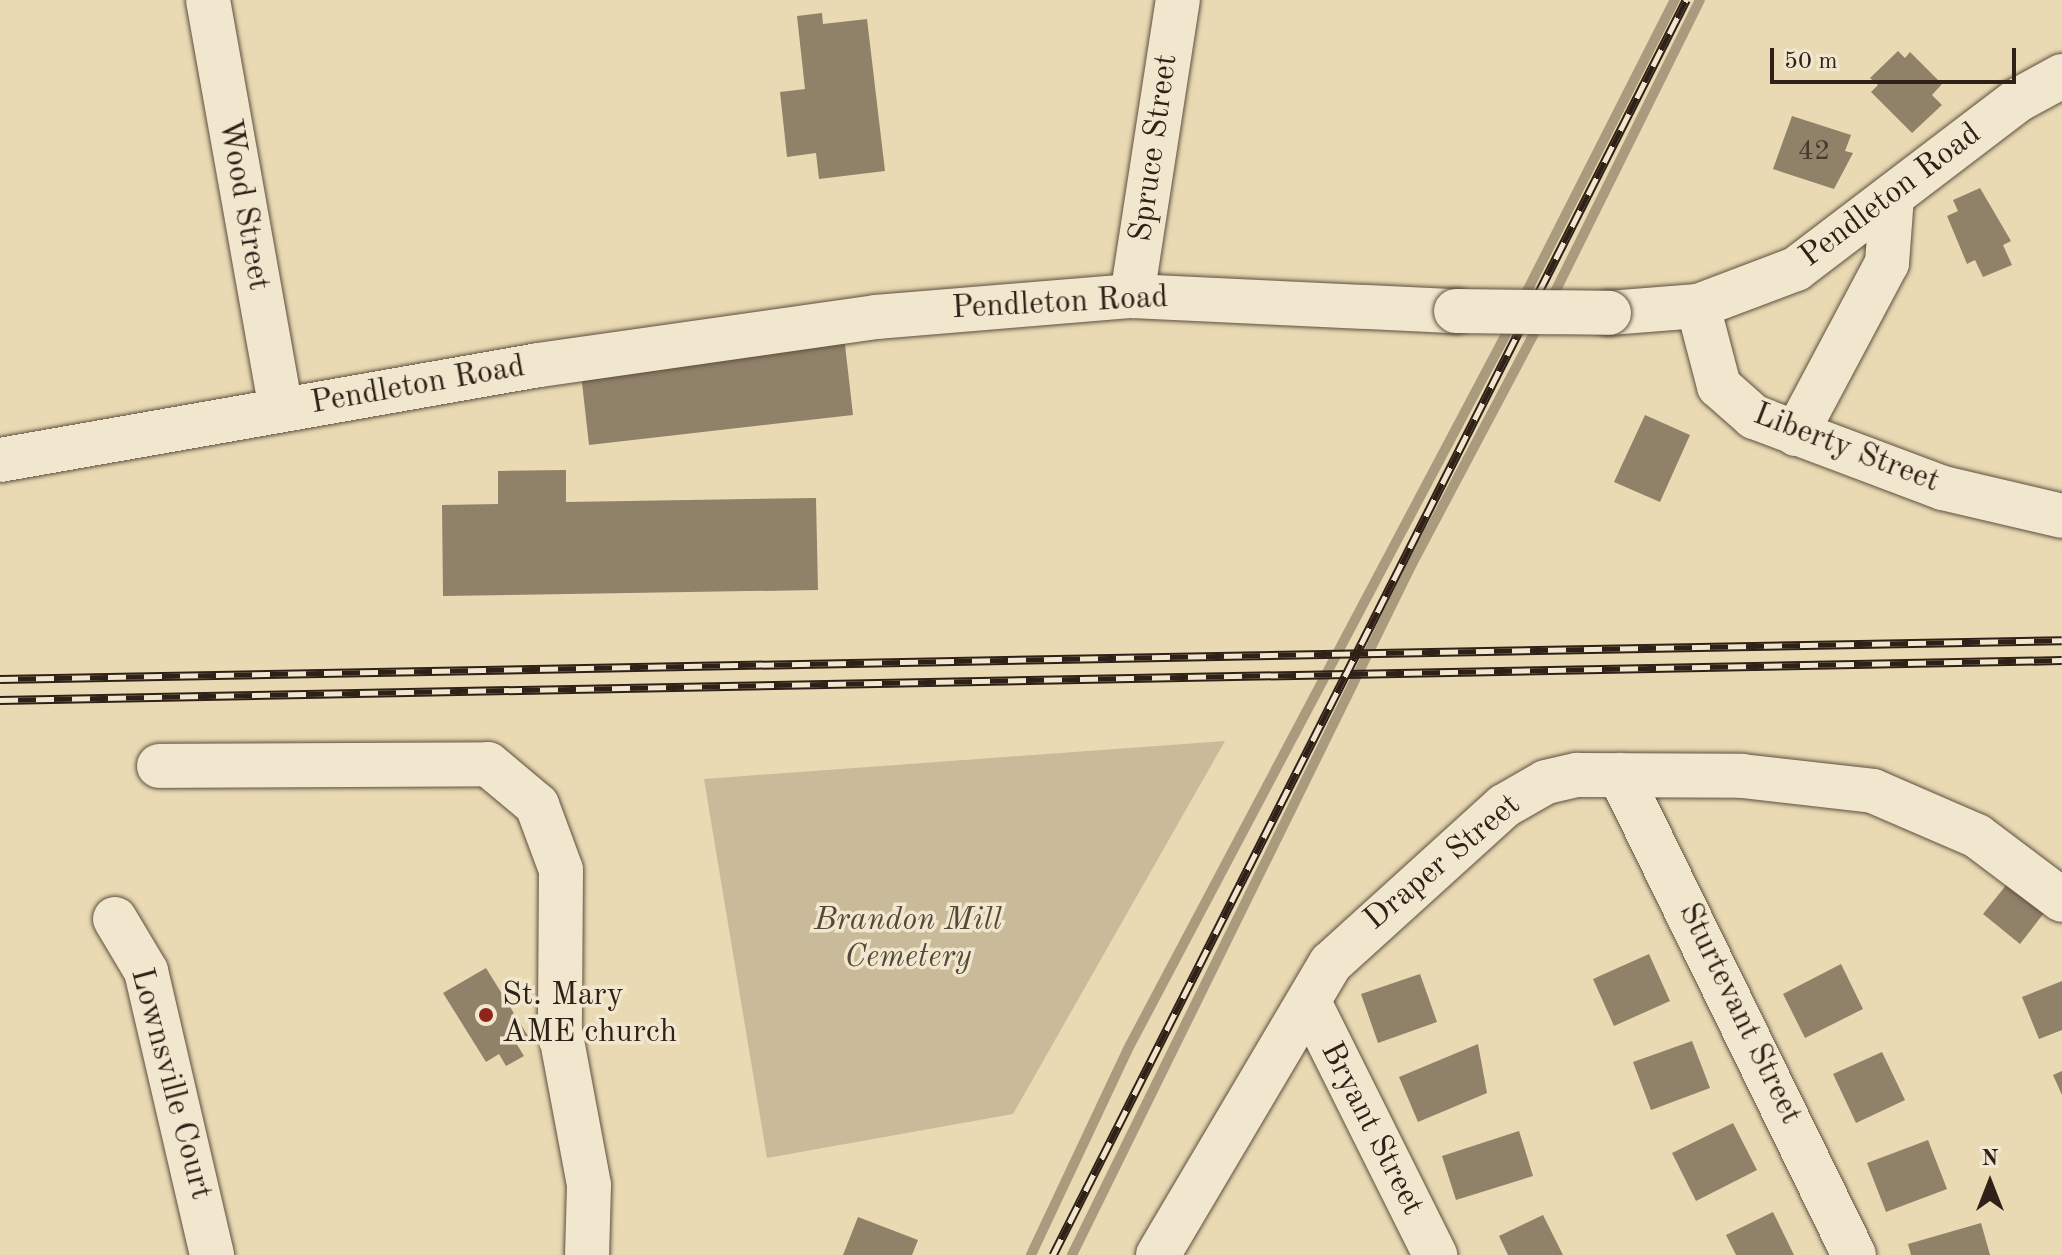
<!DOCTYPE html>
<style>
body{margin:0}
#map{position:relative;width:2062px;height:1255px;overflow:hidden;background:#e9dab4;font-family:"Old Standard TT",serif}
div>[style]{position:absolute}
.green>*{inset:0;background:#c9bb99}
.stream>*{height:10px;margin:-5px;padding:0 5px;transform-origin:5px;border-radius:5px;background:#aa9b7f}
.building>*{inset:0;background:#908169}
.roads{filter:drop-shadow(0 0 2px #5e4f3e) drop-shadow(0 0 2px #5e4f3e)}
.minor>*{height:44px;margin:-22px;padding:0 22px;transform-origin:22px;border-radius:22px;background:#f1e7ce}
.rail>*{height:9px;margin-top:-4.5px;transform-origin:0;background:repeating-linear-gradient(90deg,#f1e7ce 0 18px,#2f2117 0 36px);box-sizing:border-box;border-block:2px solid #2f2117}
.bridges{filter:drop-shadow(0 0 2px #5e4f3e) drop-shadow(0 0 2px #5e4f3e)}
.minor-bridge>*{height:44px;margin:-22px;padding:0 22px;transform-origin:22px;border-radius:22px;background:#f1e7ce}
.dots>*{width:22px;height:22px;translate:-50% -50%;box-sizing:border-box;border:4px solid #f1e7ce;border-radius:50%}
span{translate:-50% -50%;white-space:nowrap;text-align:center;line-height:1.15;-webkit-text-stroke:7px #f1e7ce;paint-order:stroke}
.number-label{font-size:28px;color:#47392c}
.number-label span{-webkit-text-stroke-width:0}
.street-label{font-size:32px;color:#2f2117}
.park-label{font-size:32px;color:#564838;font-style:italic}
.poi-label{font-size:32px;color:#2f2117}
.left{translate:0 -50%;text-align:left}
.north{position:absolute;left:1950px;top:1143px;width:80px;height:80px;-webkit-text-stroke:6px #f1e7ce;paint-order:stroke;rotate:0deg;font-size:22px;font-weight:700;line-height:32px;text-align:center;color:#2f2117}
.north::after{content:'';display:block;margin:auto;width:28px;height:36px;background:#2f2117;clip-path:polygon(50% 0,100% 100%,50% 72%,0 100%)}
.scale{position:absolute;left:1770px;top:48px;width:246px;height:36px;box-sizing:border-box;border:4px solid #2f2117;border-top:0;padding-left:10px;font-size:24px;line-height:28px;white-space:nowrap;color:#2f2117;-webkit-text-stroke:6px #f1e7ce;paint-order:stroke}
</style>
<div id="map">
<div class="green">
<i style="clip-path:polygon(1225px 741px,1013px 1114px,767px 1158px,704px 779px)"></i>
</div>
<div class="stream">
<i style="left:1522px;top:301px;width:338px;rotate:-63.1deg"></i>
<i style="left:1550px;top:302px;width:337px;rotate:-63.6deg"></i>
<i style="left:1031px;top:1255px;width:232px;rotate:-64.8deg"></i>
<i style="left:1130px;top:1045px;width:817px;rotate:-62.12deg"></i>
<i style="left:1072px;top:1255px;width:770px;rotate:-63.8deg"></i>
<i style="left:1412px;top:564px;width:272px;rotate:-62.1deg"></i>
</div>
<div class="building">
<i style="clip-path:polygon(822px 13px,823px 24px,867px 19px,885px 171px,819px 179px,816px 153px,787px 157px,780px 92px,805px 89px,797px 16px)"></i>
<i style="clip-path:polygon(1898px 51px,1905px 58px,1910px 52px,1942px 84px,1932px 95px,1942px 105px,1912px 133px,1871px 92px,1878px 85px,1870px 78px)"></i>
<i style="clip-path:polygon(1792px 116px,1851px 135px,1845px 151px,1853px 153px,1834px 189px,1773px 169px)"></i>
<i style="clip-path:polygon(1980px 188px,2011px 241px,2003px 245px,2012px 265px,1983px 277px,1975px 260px,1967px 264px,1947px 216px,1958px 211px,1953px 200px)"></i>
<i style="clip-path:polygon(844px 336px,853px 415px,589px 445px,580px 365px)"></i>
<i style="clip-path:polygon(1645px 415px,1690px 435px,1660px 502px,1614px 482px)"></i>
<i style="clip-path:polygon(566px 470px,566px 502px,816px 498px,818px 590px,443px 596px,442px 505px,498px 504px,498px 471px)"></i>
<i style="clip-path:polygon(2007px 884px,2044px 913px,2020px 944px,1983px 914px)"></i>
<i style="clip-path:polygon(1649px 954px,1670px 1001px,1614px 1026px,1593px 979px)"></i>
<i style="clip-path:polygon(1841px 964px,1863px 1009px,1805px 1038px,1783px 994px)"></i>
<i style="clip-path:polygon(486px 968px,528px 1036px,516px 1043px,524px 1056px,506px 1066px,499px 1054px,486px 1062px,443px 993px)"></i>
<i style="clip-path:polygon(1420px 974px,1437px 1022px,1378px 1043px,1361px 994px)"></i>
<i style="clip-path:polygon(2062px 981px,2062px 1030px,2039px 1039px,2022px 997px)"></i>
<i style="clip-path:polygon(1692px 1041px,1710px 1088px,1651px 1110px,1633px 1062px)"></i>
<i style="clip-path:polygon(1478px 1044px,1487px 1093px,1418px 1122px,1399px 1077px)"></i>
<i style="clip-path:polygon(1882px 1052px,1905px 1100px,1856px 1123px,1833px 1074px)"></i>
<i style="clip-path:polygon(2062px 1071px,2062px 1095px,2053px 1075px)"></i>
<i style="clip-path:polygon(1733px 1123px,1757px 1170px,1696px 1201px,1672px 1153px)"></i>
<i style="clip-path:polygon(1519px 1131px,1533px 1176px,1456px 1200px,1442px 1156px)"></i>
<i style="clip-path:polygon(1928px 1140px,1947px 1189px,1886px 1212px,1867px 1163px)"></i>
<i style="clip-path:polygon(1773px 1212px,1794px 1255px,1736px 1255px,1726px 1235px)"></i>
<i style="clip-path:polygon(1543px 1215px,1563px 1255px,1508px 1255px,1499px 1236px)"></i>
<i style="clip-path:polygon(858px 1217px,918px 1240px,912px 1255px,843px 1255px)"></i>
<i style="clip-path:polygon(1981px 1223px,1990px 1255px,1911px 1255px,1908px 1244px)"></i>
</div>
<div class="roads">
<div class="minor">
<i style="left:208px;top:0;width:415px;rotate:79.9deg"></i>
<i style="left:1132px;top:296px;width:300px;rotate:-81.2deg"></i>
<i style="left:1698px;top:306px;width:83px;rotate:75.3deg"></i>
<i style="left:1719px;top:386px;width:47px;rotate:41.5deg"></i>
<i style="left:1754px;top:417px;width:202px;rotate:20.6deg"></i>
<i style="left:1943px;top:488px;width:122px;rotate:13.2deg"></i>
<i style="left:1609px;top:313px;width:89px;rotate:-4.5deg"></i>
<i style="left:1698px;top:306px;width:105px;rotate:-20.7deg"></i>
<i style="left:1796px;top:269px;width:279px;rotate:-37.3deg"></i>
<i style="left:2018px;top:100px;width:50px;rotate:-28.6deg"></i>
<i style="left:1796px;top:434px;width:194px;rotate:-62deg"></i>
<i style="left:1887px;top:263px;width:67px;rotate:-85.7deg"></i>
<i style="left:0;top:460px;width:547px;rotate:-10deg"></i>
<i style="left:539px;top:365px;width:340px;rotate:-8.1deg"></i>
<i style="left:876px;top:317px;width:257px;rotate:-4.7deg"></i>
<i style="left:1132px;top:296px;width:324px;rotate:2.7deg"></i>
<i style="left:159px;top:766px;width:329px;rotate:-0.3deg"></i>
<i style="left:488px;top:764px;width:64px;rotate:39.9deg"></i>
<i style="left:537px;top:805px;width:69px;rotate:69.7deg"></i>
<i style="left:561px;top:870px;width:160px;rotate:90.4deg"></i>
<i style="left:560px;top:1030px;width:158px;rotate:79.4deg"></i>
<i style="left:589px;top:1185px;width:70px;rotate:91.6deg"></i>
<i style="left:1620px;top:775px;width:534px;rotate:64.01deg"></i>
<i style="left:115px;top:919px;width:61px;rotate:59.2deg"></i>
<i style="left:146px;top:971px;width:292px;rotate:76.9deg"></i>
<i style="left:1309px;top:1002px;width:283px;rotate:63.5deg"></i>
<i style="left:1158px;top:1255px;width:339px;rotate:-59.4deg"></i>
<i style="left:1331px;top:963px;width:234px;rotate:-42.2deg"></i>
<i style="left:1504px;top:806px;width:48px;rotate:-29.7deg"></i>
<i style="left:1546px;top:782px;width:32px;rotate:-13deg"></i>
<i style="left:1577px;top:775px;width:165px;rotate:0.3deg"></i>
<i style="left:1742px;top:776px;width:132px;rotate:6.5deg"></i>
<i style="left:1873px;top:791px;width:113px;rotate:23.4deg"></i>
<i style="left:1977px;top:836px;width:106px;rotate:37deg"></i>
</div>
</div>
<div class="rail">
<i style="left:0;top:679px;width:2062px;rotate:-1.08deg"></i>
<i style="left:0;top:700px;width:2062px;rotate:-1.11deg"></i>
<i style="left:1053px;top:1255px;width:1406px;rotate:-63.23deg"></i>
</div>
<div class="bridges">
<div class="minor-bridge">
<i style="left:1456px;top:311px;width:153px;rotate:0.7deg"></i>
</div>
</div>
<div class="dots">
<i style="left:486px;top:1015px;background:#8f2418"></i>
</div>
<div class="number-label">
<span style="left:1814px;top:152px">42</span>
</div>
<div class="street-label">
<span style="left:1155px;top:148px;rotate:-82deg">Spruce Street</span>
<span style="left:1891px;top:196px;rotate:-37deg">Pendleton Road</span>
<span style="left:243px;top:205px;rotate:80deg">Wood Street</span>
<span style="left:1060px;top:304px;rotate:-3deg">Pendleton Road</span>
<span style="left:418px;top:386px;rotate:-10deg">Pendleton Road</span>
<span style="left:1846px;top:449px;rotate:21deg">Liberty Street</span>
<span style="left:1443px;top:863px;rotate:-40deg">Draper Street</span>
<span style="left:1739px;top:1014px;rotate:64deg">Sturtevant Street</span>
<span style="left:170px;top:1084px;rotate:75deg">Lownsville Court</span>
<span style="left:1371px;top:1129px;rotate:63deg">Bryant Street</span>
</div>
<div class="park-label">
<span style="left:908px;top:940px">Brandon Mill<br>Cemetery</span>
</div>
<div class="poi-label">
<span class="left" style="left:502px;top:1015px">St. Mary<br>AME church</span>
</div>
<div class="north">N</div>
<div class="scale">50 m</div>
</div>
